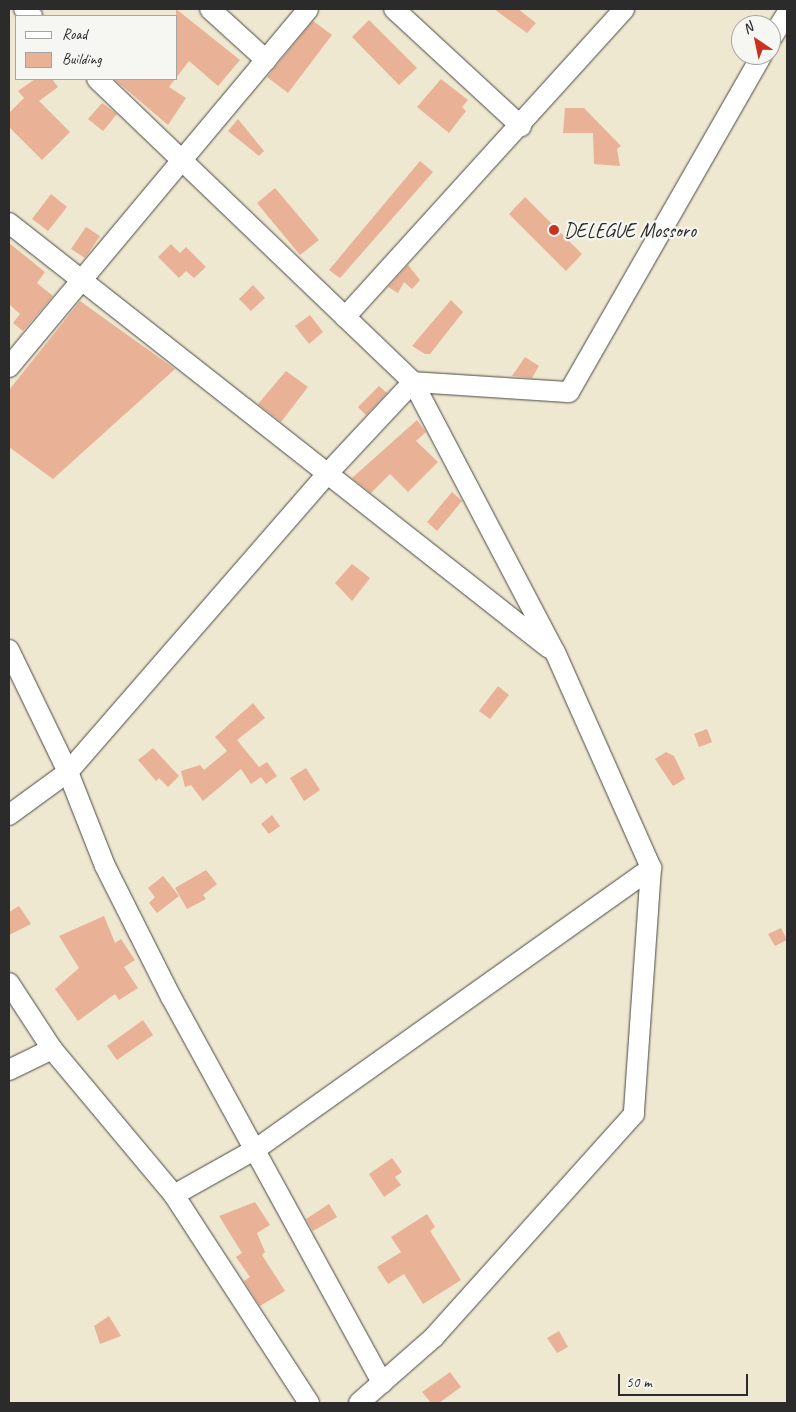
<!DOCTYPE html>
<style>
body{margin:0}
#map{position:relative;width:796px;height:1412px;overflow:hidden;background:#efe8d0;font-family:Caveat,sans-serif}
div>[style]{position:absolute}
.building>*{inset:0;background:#e9b195}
.roads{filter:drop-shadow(0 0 1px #484744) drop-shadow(0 0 1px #484744)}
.minor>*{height:20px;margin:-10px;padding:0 10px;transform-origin:10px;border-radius:10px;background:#fff}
.dots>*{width:14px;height:14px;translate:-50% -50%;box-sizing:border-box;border:2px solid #f6f6f2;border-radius:50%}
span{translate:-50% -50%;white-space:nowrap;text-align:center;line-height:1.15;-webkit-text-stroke:4.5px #f6f6f2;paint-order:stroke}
.poi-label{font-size:20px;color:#2b2b2b}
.left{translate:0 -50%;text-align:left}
.frame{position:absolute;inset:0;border:10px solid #2b2b2b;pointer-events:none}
.legend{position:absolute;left:15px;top:15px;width:162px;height:65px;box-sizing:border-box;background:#f6f6f2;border:1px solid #a5a5a2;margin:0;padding:6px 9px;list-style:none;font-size:15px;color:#2b2b2b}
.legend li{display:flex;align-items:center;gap:10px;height:25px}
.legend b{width:25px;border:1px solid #a5a5a2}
.north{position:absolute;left:731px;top:15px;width:50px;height:50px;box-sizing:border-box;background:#f6f6f2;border:1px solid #a5a5a2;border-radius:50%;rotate:326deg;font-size:14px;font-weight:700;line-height:20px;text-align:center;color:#2b2b2b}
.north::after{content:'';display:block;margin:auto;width:18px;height:22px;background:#c8321e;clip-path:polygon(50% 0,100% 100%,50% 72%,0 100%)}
.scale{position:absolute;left:618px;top:1374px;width:130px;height:22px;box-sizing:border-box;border:2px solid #2b2b2b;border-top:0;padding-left:6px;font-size:15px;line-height:18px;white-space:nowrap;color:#2b2b2b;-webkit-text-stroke:4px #f6f6f2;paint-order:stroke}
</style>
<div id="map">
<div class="building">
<i style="clip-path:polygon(176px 9px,240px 60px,218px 86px,189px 61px,176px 78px)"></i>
<i style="clip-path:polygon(494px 9px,518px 9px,536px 23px,527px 33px)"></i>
<i style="clip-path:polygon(369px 20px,417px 68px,399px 85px,352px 37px)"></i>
<i style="clip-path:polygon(313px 21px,332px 35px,288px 93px,267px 77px)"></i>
<i style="clip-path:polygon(35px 79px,52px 79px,58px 87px,39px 101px,70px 132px,42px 160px,9px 127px,9px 113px,24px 98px,18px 91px)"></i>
<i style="clip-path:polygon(114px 79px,175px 79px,169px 87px,186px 98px,168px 125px)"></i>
<i style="clip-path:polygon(441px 79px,468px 100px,462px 107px,466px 111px,449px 133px,417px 107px)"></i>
<i style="clip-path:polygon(102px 103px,117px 114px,103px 131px,88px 119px)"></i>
<i style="clip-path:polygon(565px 108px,584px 108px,621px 146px,617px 149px,620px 166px,594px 164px,593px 133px,563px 133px)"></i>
<i style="clip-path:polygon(238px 119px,264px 151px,259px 156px,228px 131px)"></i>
<i style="clip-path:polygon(420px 161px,433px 172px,340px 278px,329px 270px)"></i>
<i style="clip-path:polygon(275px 188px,319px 240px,300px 255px,257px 203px)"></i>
<i style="clip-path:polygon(51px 194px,67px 207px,48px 231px,32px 219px)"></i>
<i style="clip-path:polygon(525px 197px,582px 254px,566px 271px,509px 214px)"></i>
<i style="clip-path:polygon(86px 227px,100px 236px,85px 258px,71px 249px)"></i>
<i style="clip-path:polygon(9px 243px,45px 272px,37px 283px,53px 296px,23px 331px,13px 323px,20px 314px,9px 304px)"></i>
<i style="clip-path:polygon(171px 244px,180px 253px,186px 247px,206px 267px,194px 278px,186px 271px,179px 278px,158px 257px)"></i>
<i style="clip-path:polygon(408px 265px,420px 280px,412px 289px,404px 282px,398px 293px,388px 287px)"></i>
<i style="clip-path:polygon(253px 285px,265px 298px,251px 311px,239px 299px)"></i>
<i style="clip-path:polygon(451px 300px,463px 312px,430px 354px,425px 354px,412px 346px)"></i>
<i style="clip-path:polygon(80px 301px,175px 369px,53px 479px,9px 447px,9px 390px)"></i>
<i style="clip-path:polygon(310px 315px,323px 332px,309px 344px,295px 326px)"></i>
<i style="clip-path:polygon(525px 357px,539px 366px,532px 378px,512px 376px)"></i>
<i style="clip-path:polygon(286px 371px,308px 387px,281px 422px,258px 404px)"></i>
<i style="clip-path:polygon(379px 386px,387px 393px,366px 415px,358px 407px)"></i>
<i style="clip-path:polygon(417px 420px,426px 432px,416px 441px,438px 462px,408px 492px,390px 474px,371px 493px,352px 478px)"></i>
<i style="clip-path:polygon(452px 492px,462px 501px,437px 531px,427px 522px)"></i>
<i style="clip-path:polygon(352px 564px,370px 578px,352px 601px,335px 583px)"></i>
<i style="clip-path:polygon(498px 686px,509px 695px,490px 719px,479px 711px)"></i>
<i style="clip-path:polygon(253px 703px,265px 718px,237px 740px,259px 767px,267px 762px,277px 776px,266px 784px,261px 777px,251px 784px,241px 769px,203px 801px,191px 785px,185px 787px,181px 771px,200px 765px,204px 770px,227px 751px,215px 737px)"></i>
<i style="clip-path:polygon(707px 729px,712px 742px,699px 747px,694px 734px)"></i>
<i style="clip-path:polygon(153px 748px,179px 776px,168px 787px,159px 778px,156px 781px,138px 760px)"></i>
<i style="clip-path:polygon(666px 752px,674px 756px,685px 779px,673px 786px,655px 759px)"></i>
<i style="clip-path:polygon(306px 768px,320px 790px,304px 801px,290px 778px)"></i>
<i style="clip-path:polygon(272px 815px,280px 826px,269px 834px,261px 824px)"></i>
<i style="clip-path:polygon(206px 870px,217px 884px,203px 895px,206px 899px,187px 909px,175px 888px)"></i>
<i style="clip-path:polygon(163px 876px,179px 896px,157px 913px,149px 903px,155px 897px,148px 888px)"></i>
<i style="clip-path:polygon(19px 906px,31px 924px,9px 935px,9px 912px)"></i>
<i style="clip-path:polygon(104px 916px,115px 943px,121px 939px,135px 960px,124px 967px,138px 988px,119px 1000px,115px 994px,78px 1021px,55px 989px,79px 968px,59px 936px)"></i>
<i style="clip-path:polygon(781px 928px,787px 940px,775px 946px,768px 934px)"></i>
<i style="clip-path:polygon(143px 1020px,153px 1035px,117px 1060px,107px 1046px)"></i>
<i style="clip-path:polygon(392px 1158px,402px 1172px,395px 1177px,401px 1185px,384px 1197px,369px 1174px)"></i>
<i style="clip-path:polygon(255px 1202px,270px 1225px,257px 1233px,265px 1252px,262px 1255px,285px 1291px,260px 1306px,244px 1281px,250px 1277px,236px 1257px,242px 1253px,219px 1216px)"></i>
<i style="clip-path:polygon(329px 1204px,337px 1217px,313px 1231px,306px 1219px)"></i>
<i style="clip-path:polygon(427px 1214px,435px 1227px,430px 1231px,461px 1280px,423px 1304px,404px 1274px,388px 1284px,377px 1267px,401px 1252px,391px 1237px)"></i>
<i style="clip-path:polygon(109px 1316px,121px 1336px,100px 1344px,94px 1326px)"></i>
<i style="clip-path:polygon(559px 1331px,568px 1347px,557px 1353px,547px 1338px)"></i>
<i style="clip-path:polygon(450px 1372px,461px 1387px,439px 1403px,431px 1403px,422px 1392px)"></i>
</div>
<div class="roads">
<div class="minor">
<i style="left:24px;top:9px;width:11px;rotate:41deg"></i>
<i style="left:210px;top:9px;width:76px;rotate:42.3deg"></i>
<i style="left:394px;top:9px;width:173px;rotate:42.7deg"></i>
<i style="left:771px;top:39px;width:31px;rotate:-58deg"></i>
<i style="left:97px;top:79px;width:438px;rotate:43.8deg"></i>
<i style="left:413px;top:382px;width:305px;rotate:62.3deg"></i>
<i style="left:555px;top:652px;width:236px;rotate:66deg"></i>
<i style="left:651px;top:868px;width:247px;rotate:94deg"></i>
<i style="left:634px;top:1114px;width:300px;rotate:131.9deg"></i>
<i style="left:434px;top:1337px;width:100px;rotate:138.7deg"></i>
<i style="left:9px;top:223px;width:687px;rotate:38.2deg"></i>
<i style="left:345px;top:317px;width:416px;rotate:-47.8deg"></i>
<i style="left:9px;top:367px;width:466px;rotate:-50.1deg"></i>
<i style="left:9px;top:650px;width:136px;rotate:64.2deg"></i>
<i style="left:68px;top:772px;width:101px;rotate:68.5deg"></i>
<i style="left:105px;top:866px;width:147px;rotate:63.3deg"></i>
<i style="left:171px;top:997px;width:440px;rotate:61.3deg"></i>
<i style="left:9px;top:815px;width:73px;rotate:-36.1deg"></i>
<i style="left:68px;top:772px;width:395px;rotate:-49deg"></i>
<i style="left:327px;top:474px;width:126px;rotate:-46.9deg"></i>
<i style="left:413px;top:382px;width:156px;rotate:3.7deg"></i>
<i style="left:569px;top:392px;width:388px;rotate:-60.2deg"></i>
<i style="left:9px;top:983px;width:79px;rotate:56.9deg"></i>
<i style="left:52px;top:1049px;width:190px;rotate:50.1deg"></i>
<i style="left:174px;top:1195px;width:248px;rotate:57deg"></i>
<i style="left:9px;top:1070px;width:48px;rotate:-26deg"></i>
<i style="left:174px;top:1195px;width:94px;rotate:-29.3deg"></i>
<i style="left:256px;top:1149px;width:485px;rotate:-35.4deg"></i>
</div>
</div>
<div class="dots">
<i style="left:554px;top:230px;background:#c8321e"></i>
</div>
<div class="poi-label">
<span class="left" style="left:564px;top:230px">DELEGUE Mossoro</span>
</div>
<div class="frame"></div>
<ul class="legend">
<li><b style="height:6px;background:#fff"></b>Road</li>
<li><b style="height:14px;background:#e9b195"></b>Building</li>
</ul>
<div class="north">N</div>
<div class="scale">50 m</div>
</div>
